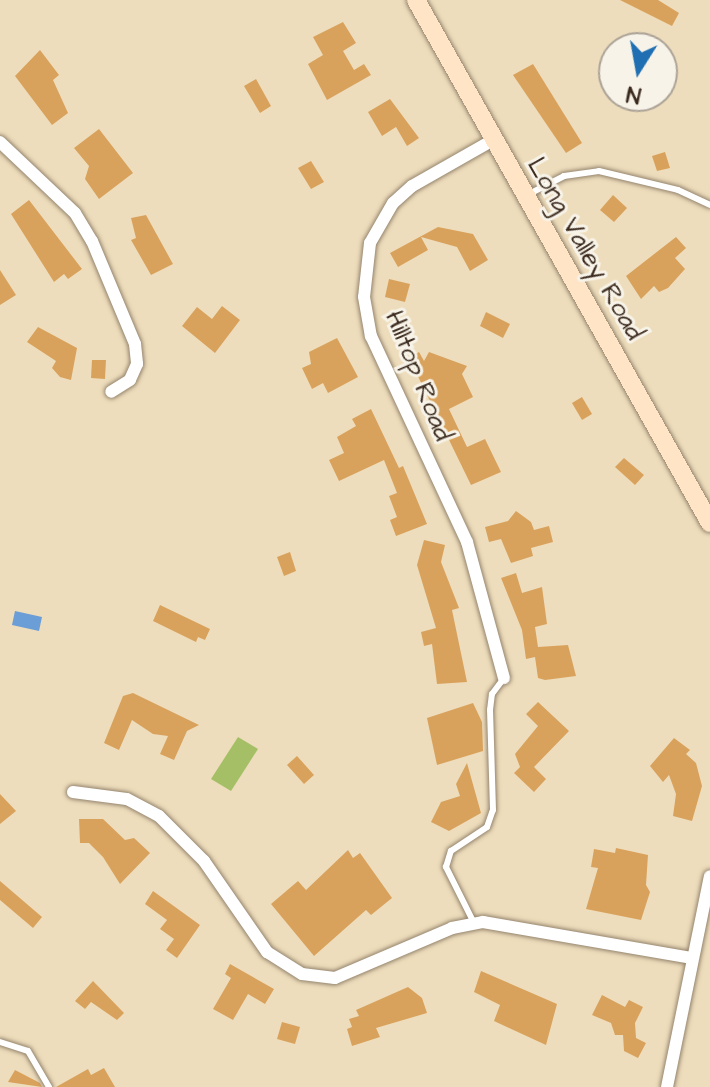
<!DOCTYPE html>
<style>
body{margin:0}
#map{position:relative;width:710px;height:1087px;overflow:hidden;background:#eeddbc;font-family:"Architects Daughter",sans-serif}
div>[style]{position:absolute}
.green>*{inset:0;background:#a5bf66}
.water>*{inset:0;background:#6b9dd6}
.building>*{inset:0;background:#d9a25c}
.roads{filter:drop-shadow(0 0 2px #94846d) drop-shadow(0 0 2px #94846d)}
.lane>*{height:6px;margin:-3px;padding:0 3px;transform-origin:3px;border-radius:3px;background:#fff}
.street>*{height:12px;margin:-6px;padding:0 6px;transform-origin:6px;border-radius:6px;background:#fff}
.secondary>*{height:18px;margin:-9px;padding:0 9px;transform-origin:9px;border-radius:9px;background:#ffe4c6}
span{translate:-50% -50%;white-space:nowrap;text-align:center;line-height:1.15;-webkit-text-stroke:6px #f7f3e8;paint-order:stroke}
.street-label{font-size:26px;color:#3b2a1e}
.north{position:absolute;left:598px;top:32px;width:80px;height:80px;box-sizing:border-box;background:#f7f3e8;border:2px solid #aca397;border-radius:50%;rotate:191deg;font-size:22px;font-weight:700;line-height:32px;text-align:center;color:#3b2a1e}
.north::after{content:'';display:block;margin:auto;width:28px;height:36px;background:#1f6fb2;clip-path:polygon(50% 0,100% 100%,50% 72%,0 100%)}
</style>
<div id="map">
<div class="green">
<i style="clip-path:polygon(238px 737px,258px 749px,231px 791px,211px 779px)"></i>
</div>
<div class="water">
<i style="clip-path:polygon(15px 611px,42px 617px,39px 631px,12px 625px)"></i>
</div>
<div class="building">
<i style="clip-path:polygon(620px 0,658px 0,679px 13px,672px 26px)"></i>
<i style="clip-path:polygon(343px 22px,356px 43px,343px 51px,354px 70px,364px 64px,371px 75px,327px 100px,308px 64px,323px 55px,313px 37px)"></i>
<i style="clip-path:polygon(40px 50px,59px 75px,53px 80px,68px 113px,52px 125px,15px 76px)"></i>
<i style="clip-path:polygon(533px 64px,582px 143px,566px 153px,513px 75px)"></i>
<i style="clip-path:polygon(256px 79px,271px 106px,260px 113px,244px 86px)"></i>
<i style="clip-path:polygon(390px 99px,419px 138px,407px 146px,396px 127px,382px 136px,368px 112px)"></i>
<i style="clip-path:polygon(99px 129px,133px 173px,99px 199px,85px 179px,89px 166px,74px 148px)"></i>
<i style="clip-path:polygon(665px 152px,670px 168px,657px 171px,652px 156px)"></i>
<i style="clip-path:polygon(311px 161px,324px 182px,311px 189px,298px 168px)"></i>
<i style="clip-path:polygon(613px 195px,627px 208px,614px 222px,600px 210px)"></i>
<i style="clip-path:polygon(29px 200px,82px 269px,68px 279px,64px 274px,54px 282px,11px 214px)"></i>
<i style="clip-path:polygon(146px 215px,173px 264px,151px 275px,131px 240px,136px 238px,131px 218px)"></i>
<i style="clip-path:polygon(438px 227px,473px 234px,488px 260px,470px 271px,457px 247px,421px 237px,428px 250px,398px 267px,390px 253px)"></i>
<i style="clip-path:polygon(676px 237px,686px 248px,675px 258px,685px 269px,668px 288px,659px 292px,654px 286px,641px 299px,626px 276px)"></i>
<i style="clip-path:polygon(0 270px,16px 295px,0 305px)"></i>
<i style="clip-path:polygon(389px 279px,410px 284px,405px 302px,385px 297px)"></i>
<i style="clip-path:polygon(222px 306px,240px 320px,215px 353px,182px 326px,197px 307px,212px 319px)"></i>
<i style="clip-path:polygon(486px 312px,510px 324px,503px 338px,480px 326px)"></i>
<i style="clip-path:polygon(38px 327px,77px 348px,71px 380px,60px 377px,52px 368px,56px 361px,27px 342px)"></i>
<i style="clip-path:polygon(337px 338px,358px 377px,328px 393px,323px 383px,312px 389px,302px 368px,311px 364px,309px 352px)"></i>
<i style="clip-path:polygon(419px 352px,424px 361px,429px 352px,467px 366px,462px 374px,473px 397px,449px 409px,467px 447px,485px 439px,501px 472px,471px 485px,409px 358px)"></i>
<i style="clip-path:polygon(92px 360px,106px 360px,105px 379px,91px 378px)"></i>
<i style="clip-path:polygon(582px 397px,592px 414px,582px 420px,572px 403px)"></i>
<i style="clip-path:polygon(371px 409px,399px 468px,403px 466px,427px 524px,396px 536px,390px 520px,397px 517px,389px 496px,397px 493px,384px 460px,339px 481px,329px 460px,344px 453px,337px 437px,356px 426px,352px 419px)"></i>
<i style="clip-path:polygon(624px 458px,644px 475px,635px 485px,615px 467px)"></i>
<i style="clip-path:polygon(516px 511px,531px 522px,534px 530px,549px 526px,553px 542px,531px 548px,533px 556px,511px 563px,501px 539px,489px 542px,485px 527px,508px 521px)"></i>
<i style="clip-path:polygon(424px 540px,445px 545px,441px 562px,459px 608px,452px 610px,467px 682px,437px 684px,432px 644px,424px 646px,421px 632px,436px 628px,417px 565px)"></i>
<i style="clip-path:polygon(290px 552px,296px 571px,284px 576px,277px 557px)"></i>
<i style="clip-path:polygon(516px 573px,522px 593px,542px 587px,547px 624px,535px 627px,538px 647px,568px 645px,576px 676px,545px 680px,538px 678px,535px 657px,526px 659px,522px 630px,501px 578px)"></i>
<i style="clip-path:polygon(160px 605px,210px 629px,205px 640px,198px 637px,196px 642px,153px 621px)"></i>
<i style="clip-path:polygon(133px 693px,199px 725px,187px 731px,174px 760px,160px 754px,168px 736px,153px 734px,132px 720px,119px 750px,104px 743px,123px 696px)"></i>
<i style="clip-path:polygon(538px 702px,569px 731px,534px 767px,546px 779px,534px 792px,514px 773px,520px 767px,515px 754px,538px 726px,526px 714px)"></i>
<i style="clip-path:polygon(473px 703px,482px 722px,483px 751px,437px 765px,427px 718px)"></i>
<i style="clip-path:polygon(674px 738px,690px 750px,686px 754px,696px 763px,702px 786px,692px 821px,673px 816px,676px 794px,669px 775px,663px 782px,650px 766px)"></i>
<i style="clip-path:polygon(297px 756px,314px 775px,304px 784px,287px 765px)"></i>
<i style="clip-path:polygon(467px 763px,481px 813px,449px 831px,431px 822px,441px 802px,460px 796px,456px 784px)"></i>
<i style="clip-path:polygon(0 794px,16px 811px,0 824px)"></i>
<i style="clip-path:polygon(79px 819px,103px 819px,125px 840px,134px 838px,150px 853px,120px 884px,103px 857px,89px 843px,80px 843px)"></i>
<i style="clip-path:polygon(616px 848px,648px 855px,646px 885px,650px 892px,641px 920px,586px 909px,598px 868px,591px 867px,594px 849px,615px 853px)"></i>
<i style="clip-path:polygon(348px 850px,353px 858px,360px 853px,392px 898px,371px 915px,366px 910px,314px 956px,271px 904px,298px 881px,306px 890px)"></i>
<i style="clip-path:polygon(0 881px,42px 917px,33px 928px,0 900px)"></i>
<i style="clip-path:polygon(153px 891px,200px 925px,177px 958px,166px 950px,174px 939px,160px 929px,167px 920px,145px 904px)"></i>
<i style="clip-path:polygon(230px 964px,274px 989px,265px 1004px,248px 994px,233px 1020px,213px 1009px,231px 978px,225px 974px)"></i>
<i style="clip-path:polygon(481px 971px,557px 1004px,546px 1045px,494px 1021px,500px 1005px,474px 992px)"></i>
<i style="clip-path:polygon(93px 981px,124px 1013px,117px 1020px,91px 1002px,85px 1009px,75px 1001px)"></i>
<i style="clip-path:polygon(408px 987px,422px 998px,427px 1013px,376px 1028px,380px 1037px,352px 1046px,347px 1029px,352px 1027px,349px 1019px,359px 1016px,356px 1010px)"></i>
<i style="clip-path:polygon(602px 995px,625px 1007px,629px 1000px,643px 1007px,635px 1023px,636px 1038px,646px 1043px,638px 1058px,624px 1051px,623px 1035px,615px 1035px,611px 1023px,592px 1015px)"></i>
<i style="clip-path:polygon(282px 1022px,300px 1027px,295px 1044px,277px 1039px)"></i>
<i style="clip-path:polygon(104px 1068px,115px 1087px,56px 1087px,88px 1069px,91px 1075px)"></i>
<i style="clip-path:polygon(15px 1070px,40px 1083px,42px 1087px,8px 1082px)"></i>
</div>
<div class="roads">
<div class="lane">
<i style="left:529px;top:194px;width:39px;rotate:-27deg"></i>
<i style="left:564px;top:176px;width:35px;rotate:-8deg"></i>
<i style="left:599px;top:171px;width:81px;rotate:13.5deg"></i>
<i style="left:678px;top:190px;width:35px;rotate:25deg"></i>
<i style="left:474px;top:923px;width:63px;rotate:-116.6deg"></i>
<i style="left:446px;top:867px;width:17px;rotate:-73deg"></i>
<i style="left:451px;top:851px;width:43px;rotate:-33.7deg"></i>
<i style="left:487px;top:827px;width:18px;rotate:-71deg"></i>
<i style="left:493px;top:810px;width:100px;rotate:-91.7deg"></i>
<i style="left:490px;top:710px;width:16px;rotate:-83deg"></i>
<i style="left:492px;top:694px;width:20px;rotate:-53deg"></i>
<i style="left:0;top:1042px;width:29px;rotate:18deg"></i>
<i style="left:28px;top:1051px;width:42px;rotate:59.7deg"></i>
</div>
<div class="street">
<i style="left:493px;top:140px;width:93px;rotate:150.4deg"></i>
<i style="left:412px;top:186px;width:25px;rotate:138deg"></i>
<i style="left:393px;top:203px;width:46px;rotate:119.9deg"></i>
<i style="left:370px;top:243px;width:54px;rotate:96.3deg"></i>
<i style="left:364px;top:297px;width:40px;rotate:80deg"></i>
<i style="left:371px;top:336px;width:227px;rotate:65deg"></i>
<i style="left:467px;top:542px;width:141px;rotate:74.8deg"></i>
<i style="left:0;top:142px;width:103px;rotate:43.4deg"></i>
<i style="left:75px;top:213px;width:33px;rotate:59deg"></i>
<i style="left:92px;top:241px;width:112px;rotate:67.3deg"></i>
<i style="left:135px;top:344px;width:20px;rotate:84deg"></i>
<i style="left:137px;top:364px;width:17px;rotate:114deg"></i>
<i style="left:130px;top:380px;width:22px;rotate:148deg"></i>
<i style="left:73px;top:792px;width:54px;rotate:7.4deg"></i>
<i style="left:127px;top:799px;width:36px;rotate:28deg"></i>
<i style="left:159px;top:816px;width:64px;rotate:45deg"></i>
<i style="left:204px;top:861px;width:111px;rotate:55.3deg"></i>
<i style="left:267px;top:952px;width:41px;rotate:32.2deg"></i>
<i style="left:302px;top:974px;width:33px;rotate:7deg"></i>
<i style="left:335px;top:978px;width:127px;rotate:-23.1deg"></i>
<i style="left:452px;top:928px;width:32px;rotate:-11deg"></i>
<i style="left:483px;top:922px;width:211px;rotate:9.8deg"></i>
<i style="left:667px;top:1087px;width:215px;rotate:-78.5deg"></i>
</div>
<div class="secondary">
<i style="left:416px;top:0;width:600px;rotate:60.66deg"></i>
</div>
</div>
<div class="street-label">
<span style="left:585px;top:249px;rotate:60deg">Long Valley Road</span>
<span style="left:418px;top:376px;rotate:68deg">Hilltop Road</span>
</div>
<div class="north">N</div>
</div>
